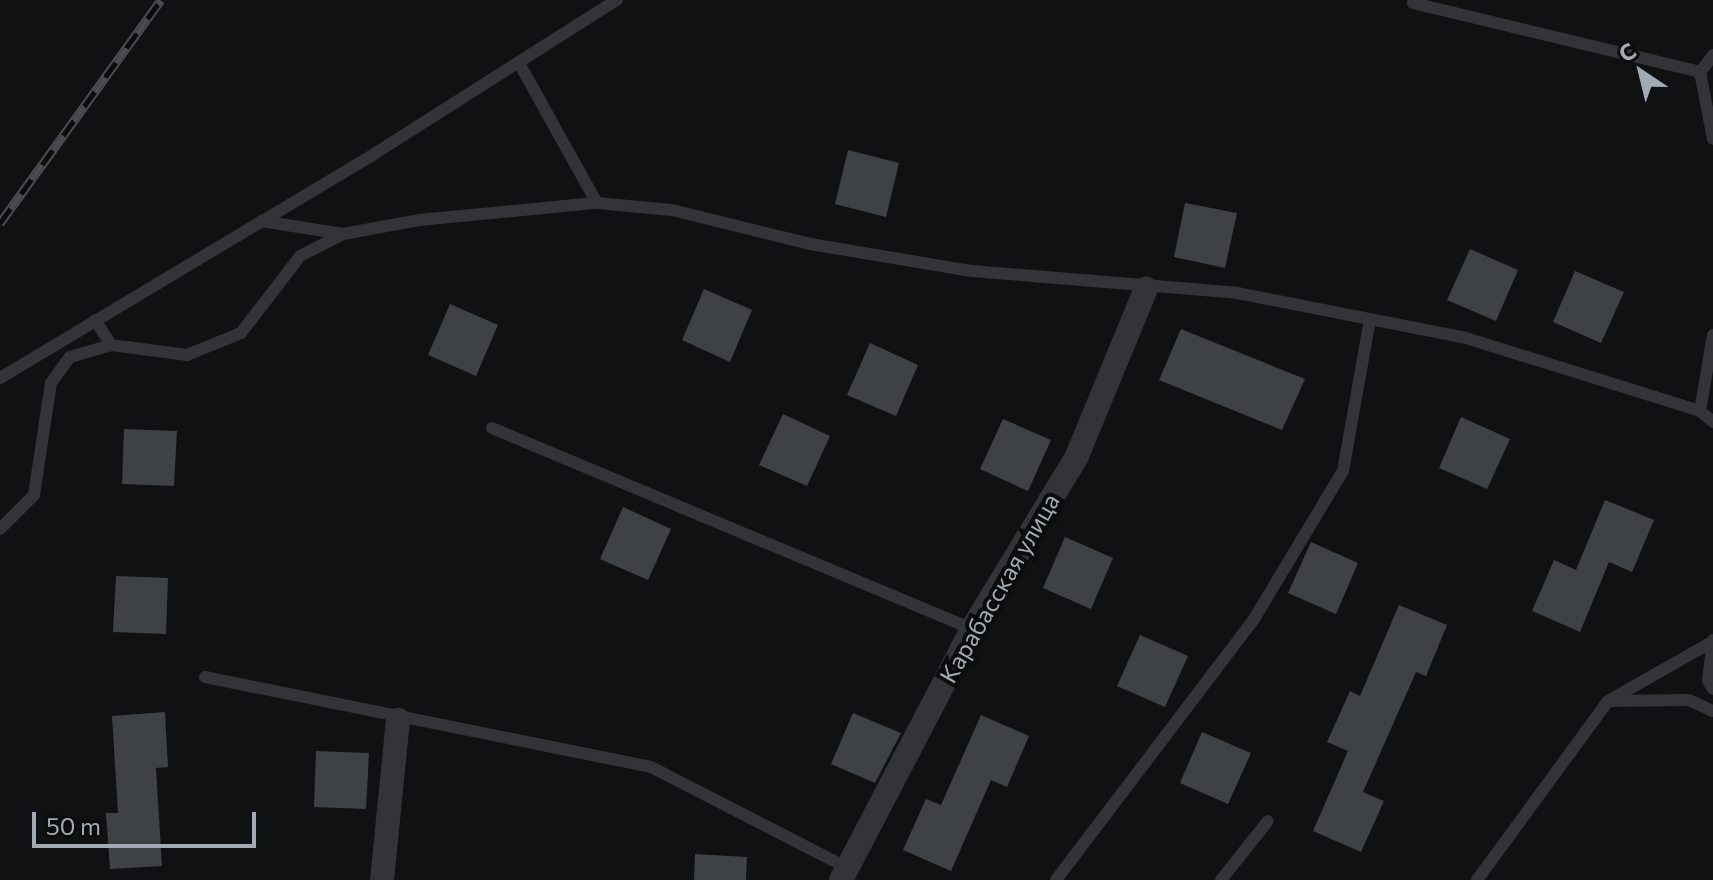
<!DOCTYPE html>
<meta charset="utf-8">
<style>
body{margin:0}
#map{position:relative;width:1713px;height:880px;overflow:hidden;background:#101112;font-family:Commissioner,sans-serif}
div>[style]{position:absolute}
.building>*{inset:0;background:#3f4245}
.lane>*{height:12px;margin:-6px;padding:0 6px;transform-origin:6px;border-radius:6px;background:#323437}
.street>*{height:24px;margin:-12px;padding:0 12px;transform-origin:12px;border-radius:12px;background:#323437}
.rail>*{height:9px;margin-top:-4.5px;transform-origin:0;background:repeating-linear-gradient(90deg,#0c0c0d 0 18px,#494c50 0 36px);box-sizing:border-box;border-block:2px solid #494c50}
span{translate:-50% -50%;white-space:nowrap;text-align:center;line-height:1.15;-webkit-text-stroke:8px #0c0c0d;paint-order:stroke}
.street-label{font-size:24px;color:#a2abb3}
.north{position:absolute;left:1601px;top:32px;width:80px;height:80px;-webkit-text-stroke:6px #0c0c0d;paint-order:stroke;rotate:325deg;font-size:22px;font-weight:700;line-height:32px;text-align:center;color:#a2abb3}
.north::after{content:'';display:block;margin:auto;width:28px;height:36px;background:#a2abb3;clip-path:polygon(50% 0,100% 100%,50% 72%,0 100%)}
.scale{position:absolute;left:32px;top:812px;width:224px;height:36px;box-sizing:border-box;border:4px solid #a2abb3;border-top:0;padding-left:10px;font-size:24px;line-height:28px;white-space:nowrap;color:#a2abb3;-webkit-text-stroke:6px #0c0c0d;paint-order:stroke}
</style>
<div id="map">
<div class="building">
<i style="clip-path:polygon(848px 150px,899px 163px,886px 217px,835px 204px)"></i>
<i style="clip-path:polygon(1185px 203px,1237px 213px,1225px 268px,1174px 257px)"></i>
<i style="clip-path:polygon(1470px 249px,1518px 270px,1496px 321px,1447px 300px)"></i>
<i style="clip-path:polygon(1575px 271px,1624px 292px,1601px 343px,1553px 322px)"></i>
<i style="clip-path:polygon(704px 289px,752px 310px,730px 362px,682px 340px)"></i>
<i style="clip-path:polygon(450px 304px,498px 325px,476px 376px,428px 355px)"></i>
<i style="clip-path:polygon(1181px 329px,1305px 379px,1282px 430px,1159px 380px)"></i>
<i style="clip-path:polygon(870px 343px,918px 365px,896px 416px,847px 395px)"></i>
<i style="clip-path:polygon(783px 414px,830px 436px,807px 486px,759px 465px)"></i>
<i style="clip-path:polygon(1461px 417px,1510px 439px,1487px 489px,1439px 468px)"></i>
<i style="clip-path:polygon(1003px 419px,1051px 440px,1028px 491px,980px 469px)"></i>
<i style="clip-path:polygon(124px 429px,177px 431px,174px 486px,122px 484px)"></i>
<i style="clip-path:polygon(1605px 500px,1654px 520px,1632px 572px,1609px 562px,1580px 632px,1532px 611px,1554px 560px,1576px 570px)"></i>
<i style="clip-path:polygon(623px 507px,671px 529px,648px 580px,600px 559px)"></i>
<i style="clip-path:polygon(1065px 537px,1113px 558px,1091px 609px,1043px 588px)"></i>
<i style="clip-path:polygon(1311px 542px,1358px 563px,1336px 614px,1288px 593px)"></i>
<i style="clip-path:polygon(116px 576px,168px 578px,166px 634px,113px 632px)"></i>
<i style="clip-path:polygon(1399px 605px,1447px 625px,1426px 676px,1416px 672px,1363px 792px,1384px 801px,1361px 852px,1313px 831px,1348px 751px,1327px 742px,1350px 691px,1360px 696px)"></i>
<i style="clip-path:polygon(1140px 635px,1188px 656px,1165px 707px,1117px 686px)"></i>
<i style="clip-path:polygon(165px 712px,168px 767px,156px 768px,162px 866px,110px 869px,106px 813px,118px 813px,112px 716px)"></i>
<i style="clip-path:polygon(853px 713px,901px 733px,875px 783px,831px 764px)"></i>
<i style="clip-path:polygon(981px 715px,1029px 736px,1007px 787px,991px 780px,951px 871px,903px 850px,926px 799px,941px 805px)"></i>
<i style="clip-path:polygon(1202px 732px,1251px 753px,1228px 804px,1180px 783px)"></i>
<i style="clip-path:polygon(316px 751px,369px 753px,366px 809px,314px 807px)"></i>
<i style="clip-path:polygon(695px 854px,747px 857px,746px 880px,694px 880px)"></i>
</div>
<div class="lane">
<i style="left:1413px;top:3px;width:295px;rotate:13.5deg"></i>
<i style="left:1713px;top:55px;width:21px;rotate:127deg"></i>
<i style="left:1700px;top:72px;width:68px;rotate:79deg"></i>
<i style="left:519px;top:63px;width:160px;rotate:60.9deg"></i>
<i style="left:261px;top:221px;width:83px;rotate:9deg"></i>
<i style="left:95px;top:320px;width:30px;rotate:57deg"></i>
<i style="left:111px;top:345px;width:77px;rotate:7.5deg"></i>
<i style="left:187px;top:355px;width:58px;rotate:-22.2deg"></i>
<i style="left:241px;top:333px;width:97px;rotate:-52.5deg"></i>
<i style="left:300px;top:256px;width:48px;rotate:-27.1deg"></i>
<i style="left:343px;top:234px;width:77px;rotate:-10.4deg"></i>
<i style="left:419px;top:220px;width:179px;rotate:-5.5deg"></i>
<i style="left:597px;top:203px;width:75px;rotate:5.3deg"></i>
<i style="left:672px;top:210px;width:142px;rotate:13.8deg"></i>
<i style="left:810px;top:244px;width:164px;rotate:9.5deg"></i>
<i style="left:972px;top:271px;width:266px;rotate:4.7deg"></i>
<i style="left:1237px;top:293px;width:233px;rotate:11.1deg"></i>
<i style="left:1466px;top:338px;width:245px;rotate:17.3deg"></i>
<i style="left:1700px;top:411px;width:17px;rotate:40deg"></i>
<i style="left:0;top:378px;width:436px;rotate:-30.9deg"></i>
<i style="left:374px;top:154px;width:288px;rotate:-32.4deg"></i>
<i style="left:1700px;top:411px;width:77px;rotate:-80.3deg"></i>
<i style="left:492px;top:428px;width:520px;rotate:22.72deg"></i>
<i style="left:0;top:529px;width:48px;rotate:-45deg"></i>
<i style="left:34px;top:495px;width:113px;rotate:-81.4deg"></i>
<i style="left:51px;top:383px;width:32px;rotate:-54deg"></i>
<i style="left:70px;top:357px;width:43px;rotate:-16.3deg"></i>
<i style="left:1713px;top:640px;width:41px;rotate:97deg"></i>
<i style="left:1708px;top:681px;width:9px;rotate:58deg"></i>
<i style="left:205px;top:677px;width:455px;rotate:11.4deg"></i>
<i style="left:651px;top:767px;width:217px;rotate:27.2deg"></i>
<i style="left:1611px;top:701px;width:78px;rotate:-0.7deg"></i>
<i style="left:1689px;top:700px;width:26px;rotate:25deg"></i>
<i style="left:1056px;top:880px;width:328px;rotate:-52.8deg"></i>
<i style="left:1254px;top:619px;width:173px;rotate:-59deg"></i>
<i style="left:1343px;top:471px;width:154px;rotate:-79.9deg"></i>
<i style="left:1221px;top:880px;width:75px;rotate:-51.5deg"></i>
<i style="left:1477px;top:880px;width:222px;rotate:-53.8deg"></i>
<i style="left:1608px;top:701px;width:120px;rotate:-29.6deg"></i>
</div>
<div class="street">
<i style="left:382px;top:880px;width:161px;rotate:-84.3deg"></i>
<i style="left:841px;top:880px;width:283px;rotate:-62.4deg"></i>
<i style="left:972px;top:629px;width:202px;rotate:-58.7deg"></i>
<i style="left:1077px;top:456px;width:181px;rotate:-67.6deg"></i>
</div>
<div class="rail">
<i style="left:0;top:223px;width:275px;rotate:-54.2deg"></i>
</div>
<div class="street-label">
<span style="left:999px;top:588px;rotate:-60deg">Карабасская улица</span>
</div>
<div class="north">С</div>
<div class="scale">50 m</div>
</div>
